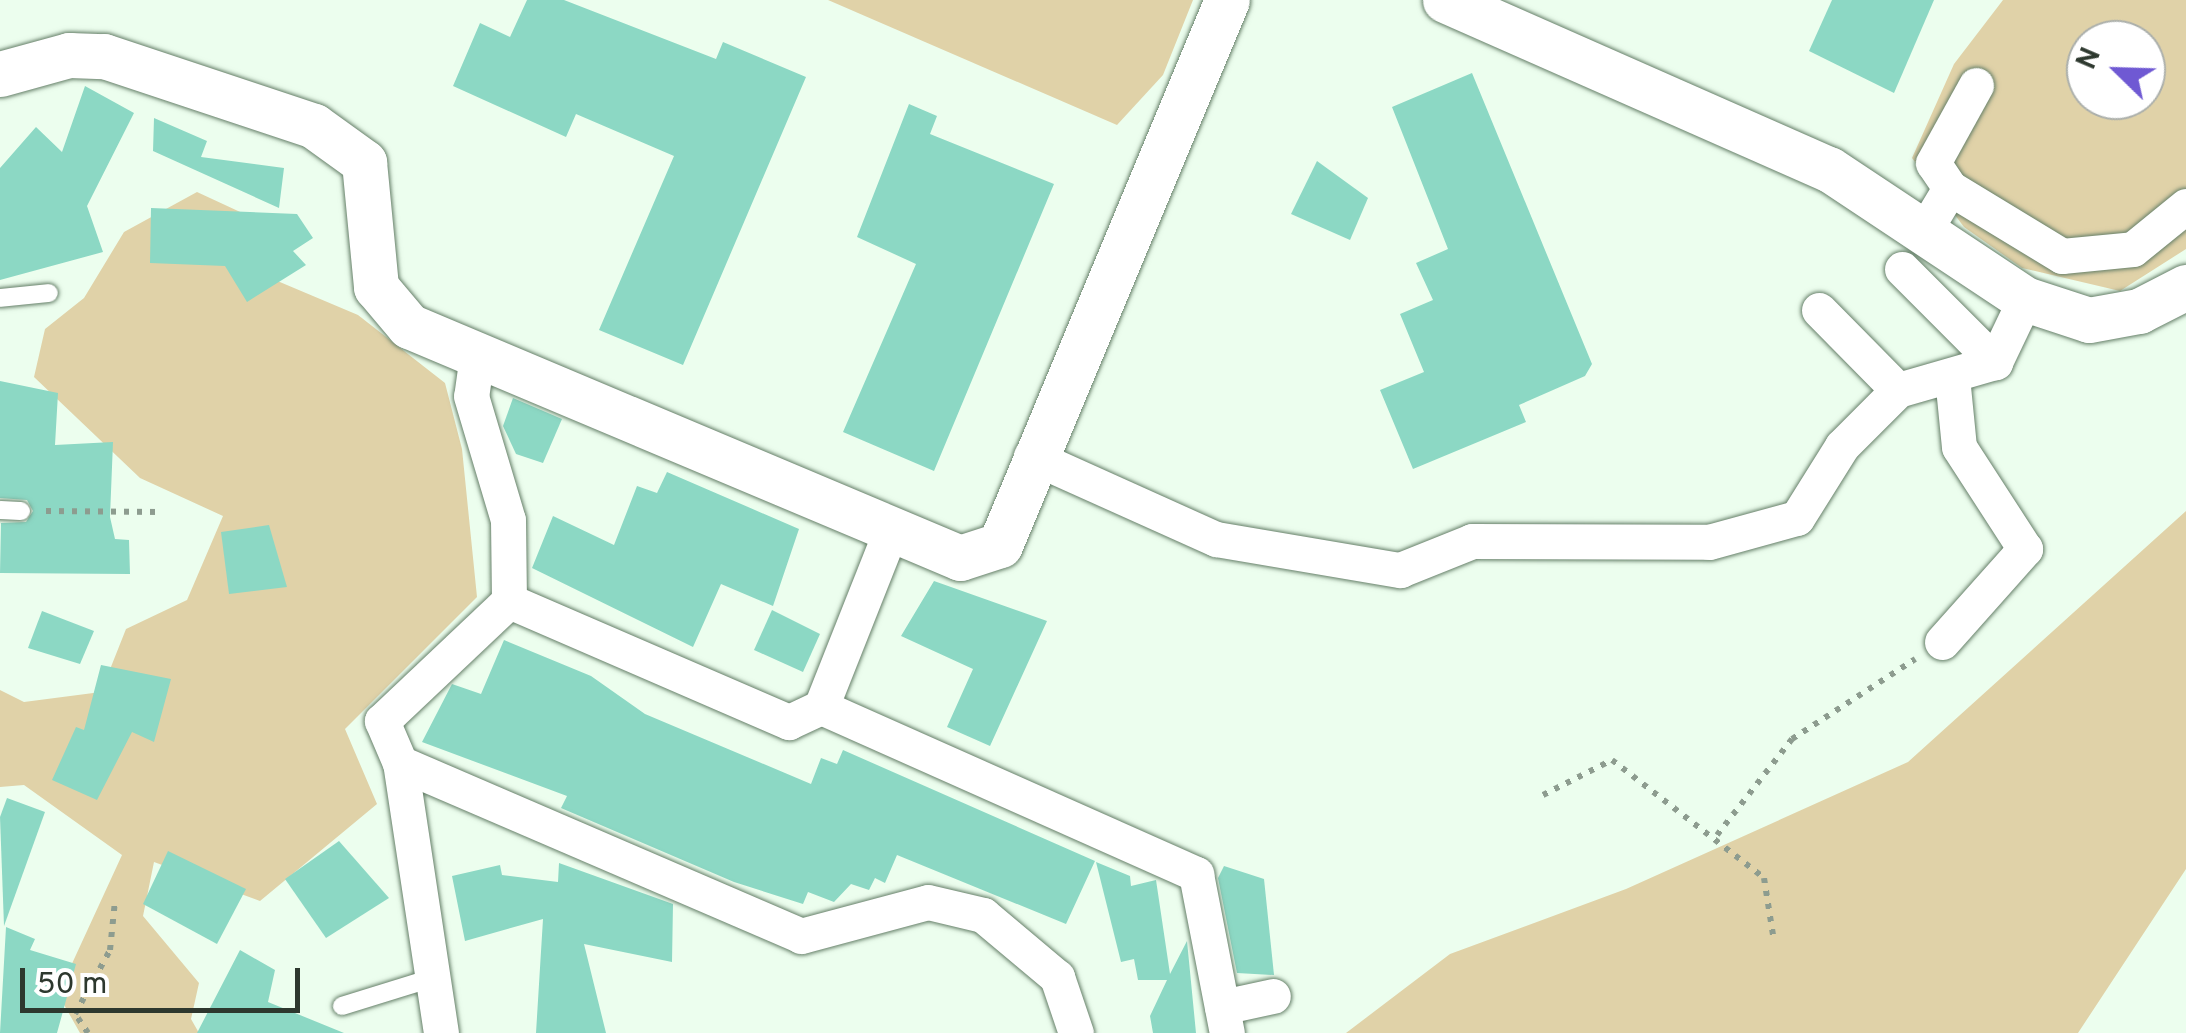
<!DOCTYPE html>
<style>
body{margin:0}
#map{position:relative;width:2186px;height:1033px;overflow:hidden;background:#ecfeee;font-family:Overpass,sans-serif}
div>[style]{position:absolute}
.green>*{inset:0;background:#e0d2a8}
.building>*{inset:0;background:#8cd8c4}
.path>*{height:6px;margin-top:-3px;transform-origin:0;background:repeating-linear-gradient(90deg,#8d9c8f 0 5px,transparent 0 13px)}
.roads{filter:drop-shadow(0 0 2px #657f68) drop-shadow(0 0 2px #657f68)}
.service>*{height:18px;margin:-9px;padding:0 9px;transform-origin:9px;border-radius:9px;background:#fff}
.minor>*{height:35px;margin:-17.5px;padding:0 17.5px;transform-origin:17.5px;border-radius:17.5px;background:#fff}
.tertiary>*{height:45px;margin:-22.5px;padding:0 22.5px;transform-origin:22.5px;border-radius:22.5px;background:#fff}
span{translate:-50% -50%;white-space:nowrap;text-align:center;line-height:1.15;-webkit-text-stroke:9px #fff;paint-order:stroke}
.north{position:absolute;left:2066px;top:20px;width:100px;height:100px;box-sizing:border-box;background:#fff;border:2px solid #abafab;border-radius:50%;rotate:293deg;font-size:28px;font-weight:700;line-height:40px;text-align:center;color:#2d382e}
.north::after{content:'';display:block;margin:auto;width:35px;height:45px;background:#6f59d3;clip-path:polygon(50% 0,100% 100%,50% 72%,0 100%)}
.scale{position:absolute;left:20px;top:968px;width:280px;height:45px;box-sizing:border-box;border:5px solid #2d382e;border-top:0;padding-left:12px;font-size:30px;line-height:35px;white-space:nowrap;color:#2d382e;-webkit-text-stroke:8px #fff;paint-order:stroke}
</style>
<div id="map">
<div class="green">
<i style="clip-path:polygon(828px 0,1193px 0,1163px 75px,1117px 125px)"></i>
<i style="clip-path:polygon(evenodd,2003px 0,2186px 0,2186px 249px,2120px 291px,2022px 268px,1964px 227px,1912px 158px,1954px 64px,2003px 0,2086px 40px,2146px 40px,2146px 100px,2086px 100px,2086px 40px)"></i>
<i style="clip-path:polygon(197px 192px,251px 217px,268px 277px,358px 315px,445px 383px,462px 449px,477px 597px,345px 729px,377px 804px,260px 901px,154px 862px,143px 916px,199px 983px,191px 1019px,199px 1033px,80px 1033px,58px 994px,122px 855px,24px 785px,0 787px,0 690px,24px 702px,101px 692px,126px 629px,187px 600px,223px 516px,140px 478px,34px 377px,45px 329px,84px 298px,124px 232px)"></i>
<i style="clip-path:polygon(2186px 511px,2186px 869px,2078px 1033px,1346px 1033px,1450px 954px,1626px 889px,1908px 762px)"></i>
</div>
<div class="building">
<i style="clip-path:polygon(527px 0,564px 0,716px 59px,723px 42px,806px 77px,683px 365px,599px 330px,674px 156px,576px 114px,566px 137px,453px 86px,480px 23px,510px 37px)"></i>
<i style="clip-path:polygon(1832px 0,1934px 0,1894px 93px,1809px 51px)"></i>
<i style="clip-path:polygon(1472px 73px,1592px 364px,1585px 376px,1519px 405px,1526px 422px,1413px 469px,1380px 390px,1424px 372px,1400px 314px,1433px 300px,1416px 263px,1448px 249px,1392px 107px)"></i>
<i style="clip-path:polygon(85px 86px,134px 113px,87px 206px,103px 252px,0 280px,0 168px,36px 127px,62px 152px)"></i>
<i style="clip-path:polygon(909px 104px,937px 116px,930px 134px,1054px 184px,934px 471px,843px 432px,916px 264px,857px 237px)"></i>
<i style="clip-path:polygon(154px 118px,207px 141px,201px 157px,284px 168px,279px 208px,153px 151px)"></i>
<i style="clip-path:polygon(1317px 161px,1368px 198px,1350px 240px,1291px 214px)"></i>
<i style="clip-path:polygon(151px 208px,297px 214px,313px 238px,293px 251px,306px 265px,247px 302px,225px 266px,150px 263px)"></i>
<i style="clip-path:polygon(0 381px,58px 393px,55px 445px,113px 442px,110px 517px,115px 539px,129px 540px,130px 574px,0 573px,1px 523px,26px 522px,33px 511px,27px 500px,0 498px)"></i>
<i style="clip-path:polygon(513px 398px,562px 419px,543px 463px,516px 454px,503px 426px)"></i>
<i style="clip-path:polygon(667px 472px,799px 529px,773px 606px,721px 584px,693px 647px,532px 568px,553px 516px,614px 545px,637px 486px,657px 493px)"></i>
<i style="clip-path:polygon(269px 525px,287px 587px,229px 594px,221px 532px)"></i>
<i style="clip-path:polygon(934px 581px,1047px 621px,990px 746px,947px 727px,973px 669px,901px 636px)"></i>
<i style="clip-path:polygon(772px 610px,820px 634px,803px 672px,754px 650px)"></i>
<i style="clip-path:polygon(42px 611px,94px 631px,80px 664px,28px 648px)"></i>
<i style="clip-path:polygon(504px 640px,591px 676px,645px 714px,811px 784px,821px 758px,837px 764px,843px 750px,1095px 861px,1066px 924px,897px 855px,885px 883px,875px 878px,869px 890px,851px 884px,834px 902px,808px 892px,803px 904px,734px 882px,561px 808px,567px 796px,422px 742px,452px 684px,481px 694px)"></i>
<i style="clip-path:polygon(101px 665px,171px 679px,154px 742px,132px 732px,97px 800px,52px 780px,76px 727px,84px 730px)"></i>
<i style="clip-path:polygon(7px 798px,45px 812px,4px 926px,0 817px)"></i>
<i style="clip-path:polygon(339px 841px,389px 898px,326px 938px,285px 879px)"></i>
<i style="clip-path:polygon(168px 851px,246px 889px,217px 944px,143px 904px)"></i>
<i style="clip-path:polygon(1096px 862px,1130px 876px,1131px 886px,1156px 880px,1170px 974px,1187px 941px,1196px 1033px,1153px 1033px,1150px 1016px,1167px 980px,1138px 980px,1134px 959px,1121px 962px)"></i>
<i style="clip-path:polygon(559px 863px,673px 904px,672px 962px,584px 944px,606px 1033px,536px 1033px,543px 919px,465px 941px,452px 876px,500px 865px,502px 875px,558px 882px)"></i>
<i style="clip-path:polygon(1224px 866px,1264px 879px,1274px 975px,1237px 973px,1218px 878px)"></i>
<i style="clip-path:polygon(6px 927px,35px 939px,30px 950px,76px 964px,57px 1033px,0 1033px)"></i>
<i style="clip-path:polygon(240px 950px,275px 970px,268px 1002px,344px 1033px,197px 1033px)"></i>
</div>
<div class="path">
<i style="left:46px;top:511px;width:114px;rotate:0.5deg"></i>
<i style="left:1543px;top:795px;width:77px;rotate:-26.9deg"></i>
<i style="left:1612px;top:760px;width:192px;rotate:37.8deg"></i>
<i style="left:1764px;top:878px;width:64px;rotate:81deg"></i>
<i style="left:1717px;top:835px;width:122px;rotate:-52deg"></i>
<i style="left:1792px;top:739px;width:147px;rotate:-33deg"></i>
<i style="left:88px;top:1033px;width:23px;rotate:-124deg"></i>
<i style="left:75px;top:1014px;width:73px;rotate:-61.3deg"></i>
<i style="left:110px;top:950px;width:49px;rotate:-84.2deg"></i>
</div>
<div class="roads">
<div class="service">
<i style="left:0;top:298px;width:49px;rotate:-5.8deg"></i>
<i style="left:0;top:510px;width:21px;rotate:3deg"></i>
<i style="left:342px;top:1006px;width:91px;rotate:-17.2deg"></i>
</div>
<div class="minor">
<i style="left:1950px;top:188px;width:131px;rotate:31.3deg"></i>
<i style="left:2062px;top:256px;width:71px;rotate:-5.6deg"></i>
<i style="left:2133px;top:249px;width:68px;rotate:-39.1deg"></i>
<i style="left:1926px;top:228px;width:47px;rotate:-59deg"></i>
<i style="left:1950px;top:188px;width:30px;rotate:-124deg"></i>
<i style="left:1933px;top:163px;width:89px;rotate:-61.1deg"></i>
<i style="left:1902px;top:269px;width:132px;rotate:45deg"></i>
<i style="left:1819px;top:310px;width:112px;rotate:45.4deg"></i>
<i style="left:476px;top:362px;width:34px;rotate:98deg"></i>
<i style="left:471px;top:396px;width:129px;rotate:73.4deg"></i>
<i style="left:508px;top:520px;width:81px;rotate:89.3deg"></i>
<i style="left:509px;top:601px;width:305px;rotate:23.4deg"></i>
<i style="left:789px;top:722px;width:35px;rotate:-25deg"></i>
<i style="left:821px;top:707px;width:190px;rotate:-68.4deg"></i>
<i style="left:1031px;top:456px;width:203px;rotate:24.2deg"></i>
<i style="left:1216px;top:539px;width:187px;rotate:9.6deg"></i>
<i style="left:1400px;top:570px;width:78px;rotate:-21.9deg"></i>
<i style="left:1472px;top:541px;width:237px;rotate:0.2deg"></i>
<i style="left:1709px;top:542px;width:91px;rotate:-15.3deg"></i>
<i style="left:1797px;top:518px;width:85px;rotate:-58deg"></i>
<i style="left:1842px;top:446px;width:79px;rotate:-45deg"></i>
<i style="left:1898px;top:390px;width:101px;rotate:-16.1deg"></i>
<i style="left:1995px;top:362px;width:70px;rotate:-64.5deg"></i>
<i style="left:1942px;top:642px;width:125px;rotate:-48.3deg"></i>
<i style="left:2025px;top:549px;width:121px;rotate:-122.9deg"></i>
<i style="left:1959px;top:447px;width:70px;rotate:-95.7deg"></i>
<i style="left:821px;top:707px;width:411px;rotate:24deg"></i>
<i style="left:1196px;top:874px;width:162px;rotate:79deg"></i>
<i style="left:400px;top:763px;width:437px;rotate:23.3deg"></i>
<i style="left:801px;top:936px;width:131px;rotate:-15deg"></i>
<i style="left:928px;top:902px;width:57px;rotate:13.3deg"></i>
<i style="left:983px;top:915px;width:97px;rotate:40deg"></i>
<i style="left:1057px;top:977px;width:59px;rotate:71.3deg"></i>
<i style="left:1222px;top:1007px;width:52px;rotate:-12.2deg"></i>
<i style="left:441px;top:1033px;width:273px;rotate:-98.6deg"></i>
<i style="left:400px;top:763px;width:46px;rotate:-113.2deg"></i>
<i style="left:382px;top:721px;width:175px;rotate:-43.4deg"></i>
</div>
<div class="tertiary">
<i style="left:1445px;top:0;width:420px;rotate:23.8deg"></i>
<i style="left:1829px;top:169px;width:235px;rotate:33.6deg"></i>
<i style="left:2025px;top:299px;width:67px;rotate:18.2deg"></i>
<i style="left:2089px;top:320px;width:51px;rotate:-10.2deg"></i>
<i style="left:2139px;top:311px;width:53px;rotate:-27.1deg"></i>
<i style="left:0;top:74px;width:72px;rotate:-15.4deg"></i>
<i style="left:69px;top:55px;width:35px;rotate:2deg"></i>
<i style="left:104px;top:56px;width:221px;rotate:18.4deg"></i>
<i style="left:314px;top:126px;width:62px;rotate:35.8deg"></i>
<i style="left:364px;top:162px;width:126px;rotate:84.5deg"></i>
<i style="left:376px;top:287px;width:51px;rotate:49.8deg"></i>
<i style="left:409px;top:326px;width:598px;rotate:22.83deg"></i>
<i style="left:960px;top:558px;width:42px;rotate:-18deg"></i>
<i style="left:1000px;top:545px;width:590px;rotate:-67.39deg"></i>
</div>
</div>
<div class="north">N</div>
<div class="scale">50 m</div>
</div>
